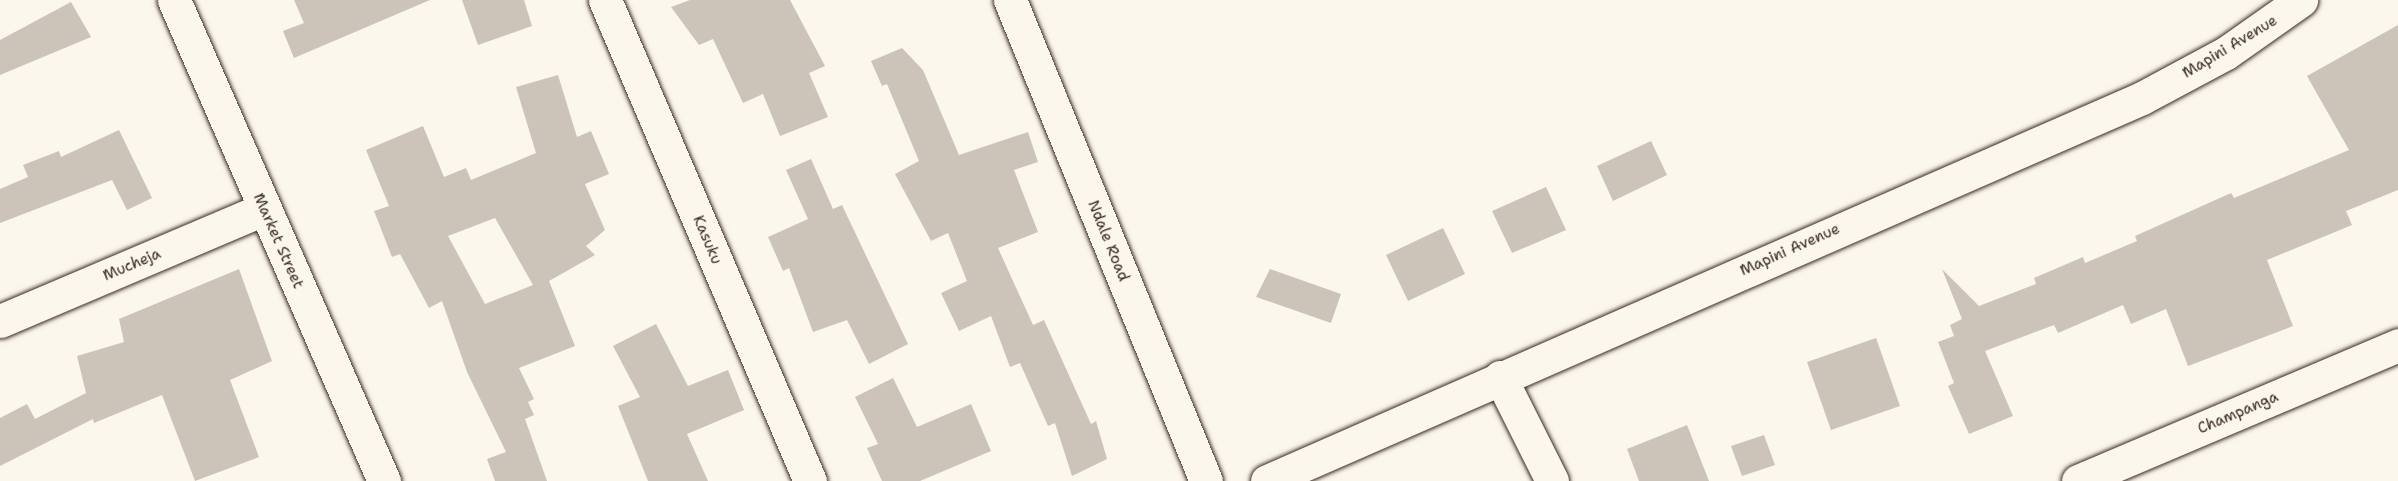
<!DOCTYPE html>
<style>
body{margin:0}
#map{position:relative;width:2398px;height:481px;overflow:hidden;background:#fbf7ec;font-family:"Shantell Sans",sans-serif}
div>[style]{position:absolute}
.building>*{inset:0;background:#ccc4b9}
.roads{filter:drop-shadow(0 0 2px #3b2a1e) drop-shadow(0 0 2px #3b2a1e)}
.minor>*{height:33px;margin:-16.5px;padding:0 16.5px;transform-origin:16.5px;border-radius:16.5px;background:#fbf7ec}
.tertiary>*{height:33px;margin:-16.5px;padding:0 16.5px;transform-origin:16.5px;border-radius:16.5px;background:#fbf7ec}
span{translate:-50% -50%;white-space:nowrap;text-align:center;line-height:1.15;-webkit-text-stroke:4.5px #fbf7ec;paint-order:stroke}
.street-label{font-size:15px;color:#3b2a1e}
</style>
<div id="map">
<div class="building">
<i style="clip-path:polygon(294px 0,430px 0,294px 58px,283px 31px,304px 23px)"></i>
<i style="clip-path:polygon(462px 0,524px 0,532px 26px,478px 45px)"></i>
<i style="clip-path:polygon(690px 0,790px 0,825px 66px,809px 73px,828px 117px,780px 136px,763px 94px,743px 103px,713px 39px,699px 45px,671px 7px)"></i>
<i style="clip-path:polygon(71px 2px,91px 37px,0 75px,0 40px)"></i>
<i style="clip-path:polygon(2398px 25px,2398px 190px,2346px 211px,2352px 225px,2267px 260px,2293px 326px,2188px 366px,2166px 309px,2131px 324px,2123px 305px,2058px 333px,2054px 325px,1985px 351px,2013px 416px,1969px 434px,1948px 386px,1954px 383px,1938px 342px,1954px 336px,1950px 325px,1962px 319px,1942px 269px,1979px 306px,2036px 284px,2034px 278px,2083px 257px,2085px 263px,2137px 241px,2135px 236px,2231px 193px,2234px 198px,2349px 150px,2307px 76px)"></i>
<i style="clip-path:polygon(902px 48px,923px 70px,959px 155px,1028px 132px,1038px 162px,1014px 170px,1038px 232px,998px 248px,1033px 325px,1044px 320px,1091px 424px,1096px 421px,1107px 459px,1072px 476px,1055px 423px,1048px 426px,1020px 363px,1010px 367px,991px 316px,959px 331px,941px 293px,967px 281px,948px 233px,931px 241px,895px 174px,919px 161px,887px 84px,882px 86px,871px 61px)"></i>
<i style="clip-path:polygon(evenodd,558px 75px,577px 137px,591px 131px,609px 174px,585px 184px,605px 230px,586px 246px,595px 255px,549px 281px,575px 346px,519px 368px,534px 399px,528px 402px,534px 415px,525px 419px,547px 481px,495px 481px,487px 459px,506px 452px,467px 372px,442px 301px,429px 308px,400px 254px,392px 257px,374px 211px,389px 206px,366px 150px,423px 126px,444px 177px,466px 168px,471px 180px,536px 153px,516px 87px,558px 75px,495px 218px,533px 285px,485px 304px,448px 236px,495px 218px)"></i>
<i style="clip-path:polygon(119px 130px,152px 198px,127px 210px,112px 180px,0 223px,0 189px,28px 177px,23px 165px,59px 151px,61px 157px)"></i>
<i style="clip-path:polygon(1651px 141px,1667px 175px,1613px 201px,1597px 166px)"></i>
<i style="clip-path:polygon(811px 159px,833px 209px,842px 205px,908px 344px,869px 364px,847px 320px,813px 332px,789px 268px,783px 271px,768px 237px,808px 219px,786px 170px)"></i>
<i style="clip-path:polygon(1546px 187px,1566px 230px,1512px 253px,1492px 211px)"></i>
<i style="clip-path:polygon(1443px 228px,1465px 274px,1408px 301px,1386px 255px)"></i>
<i style="clip-path:polygon(239px 269px,272px 361px,230px 380px,259px 457px,195px 481px,162px 395px,94px 423px,93px 419px,0 466px,0 418px,27px 404px,35px 419px,86px 393px,77px 356px,124px 342px,119px 319px)"></i>
<i style="clip-path:polygon(1270px 269px,1341px 294px,1331px 323px,1256px 297px)"></i>
<i style="clip-path:polygon(656px 324px,688px 386px,728px 370px,744px 410px,687px 434px,708px 481px,648px 481px,618px 406px,640px 397px,613px 346px)"></i>
<i style="clip-path:polygon(1876px 338px,1900px 406px,1831px 430px,1807px 362px)"></i>
<i style="clip-path:polygon(893px 378px,917px 427px,971px 404px,991px 451px,920px 481px,882px 481px,867px 448px,878px 444px,855px 397px)"></i>
<i style="clip-path:polygon(1687px 425px,1709px 481px,1639px 481px,1627px 449px)"></i>
<i style="clip-path:polygon(1764px 435px,1775px 465px,1742px 476px,1731px 446px)"></i>
</div>
<div class="roads">
<div class="minor">
<i style="left:605px;top:0;width:523px;rotate:66.92deg"></i>
<i style="left:1010px;top:0;width:519px;rotate:67.83deg"></i>
<i style="left:0;top:321px;width:287px;rotate:-23deg"></i>
<i style="left:1500px;top:377px;width:116px;rotate:63.4deg"></i>
<i style="left:1267px;top:481px;width:955px;rotate:-23.64deg"></i>
<i style="left:2142px;top:98px;width:95px;rotate:-28.2deg"></i>
<i style="left:2226px;top:53px;width:92px;rotate:-35.2deg"></i>
<i style="left:2078px;top:481px;width:348px;rotate:-23deg"></i>
</div>
<div class="tertiary">
<i style="left:174px;top:0;width:525px;rotate:66.41deg"></i>
</div>
</div>
<div class="street-label">
<span style="left:2230px;top:47px;rotate:-31deg">Mapini Avenue</span>
<span style="left:707px;top:240px;rotate:67deg">Kasuku</span>
<span style="left:278px;top:241px;rotate:66deg">Market Street</span>
<span style="left:1108px;top:241px;rotate:68deg">Ndale Road</span>
<span style="left:1790px;top:250px;rotate:-24deg">Mapini Avenue</span>
<span style="left:132px;top:265px;rotate:-23deg">Mucheja</span>
<span style="left:2238px;top:413px;rotate:-23deg">Champanga</span>
</div>
</div>
